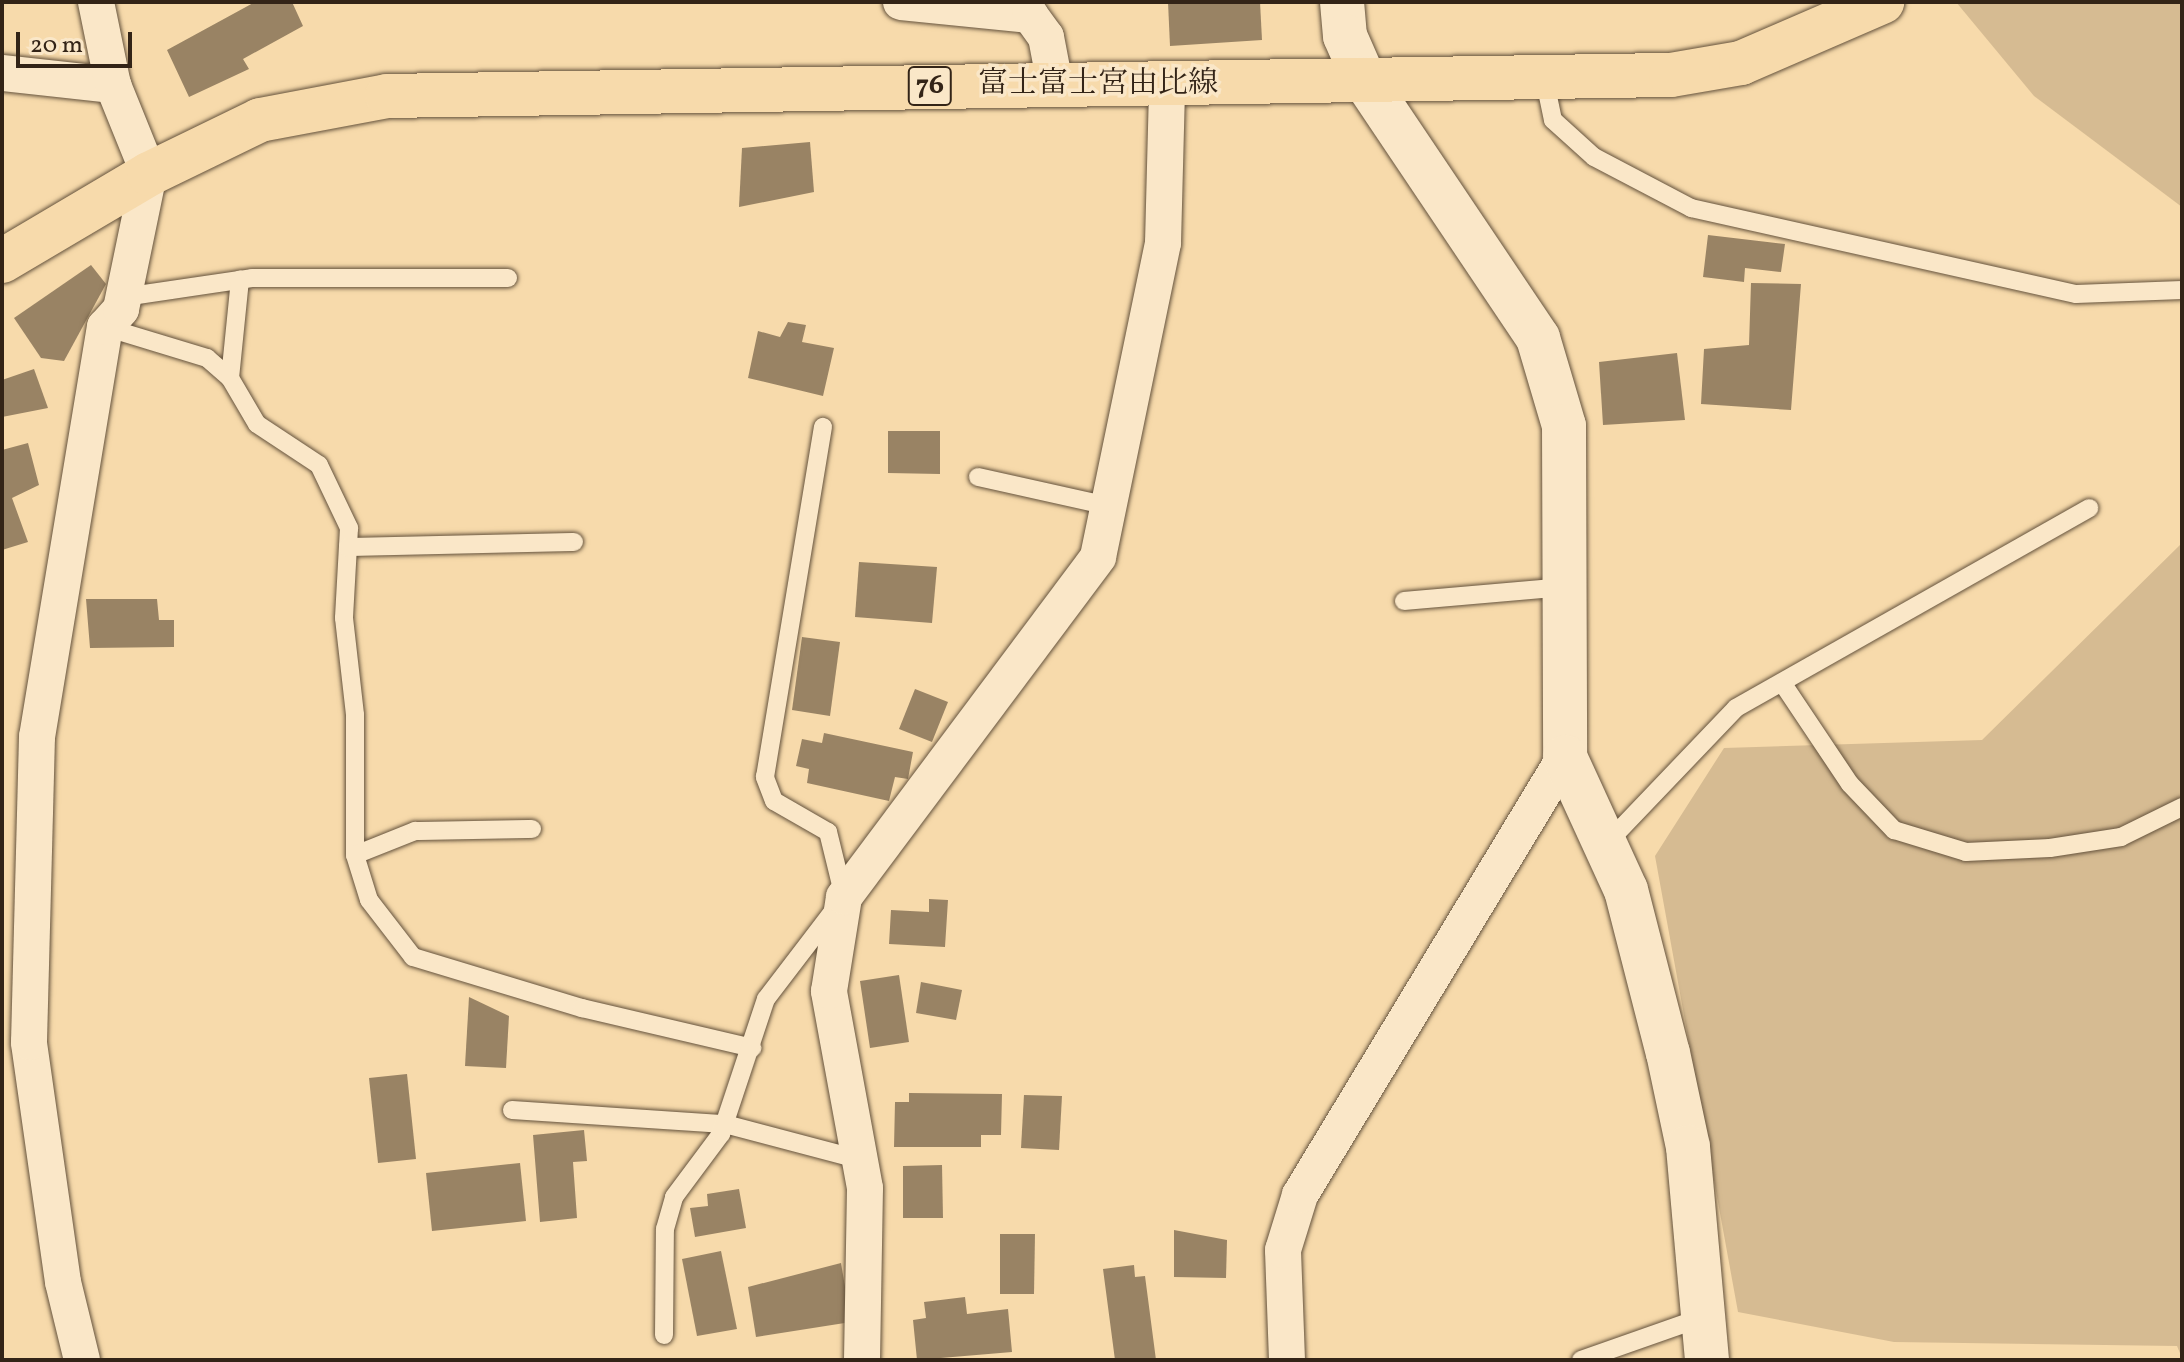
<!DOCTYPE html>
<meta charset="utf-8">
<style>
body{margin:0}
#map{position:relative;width:2184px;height:1362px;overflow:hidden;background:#f7daab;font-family:Vollkorn,"Noto Serif JP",serif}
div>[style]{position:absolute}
.green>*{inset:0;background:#d6bb92}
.building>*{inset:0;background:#998364}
.roads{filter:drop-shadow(0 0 2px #64523c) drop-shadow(0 0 2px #64523c)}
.lane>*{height:18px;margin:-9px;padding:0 9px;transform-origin:9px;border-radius:9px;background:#fae7c8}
.street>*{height:36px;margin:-18px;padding:0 18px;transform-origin:18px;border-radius:18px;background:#fae7c8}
.secondary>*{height:44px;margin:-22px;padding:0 22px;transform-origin:22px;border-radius:22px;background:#fae7c8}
.primary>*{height:44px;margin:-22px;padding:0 22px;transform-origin:22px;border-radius:22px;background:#f7daab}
span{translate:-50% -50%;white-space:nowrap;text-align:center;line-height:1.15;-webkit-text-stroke:7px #fae7c8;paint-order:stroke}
.shield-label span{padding:2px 6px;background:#fae7c8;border:2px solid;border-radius:6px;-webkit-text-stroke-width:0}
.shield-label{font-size:28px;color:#332417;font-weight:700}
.street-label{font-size:30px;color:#332417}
.frame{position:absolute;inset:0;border:4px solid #332417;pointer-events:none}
.scale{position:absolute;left:16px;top:32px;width:116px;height:36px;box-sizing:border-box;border:4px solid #332417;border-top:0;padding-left:10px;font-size:24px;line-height:28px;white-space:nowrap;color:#332417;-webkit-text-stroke:6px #fae7c8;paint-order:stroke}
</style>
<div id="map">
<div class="green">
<i style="clip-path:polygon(1956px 2px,2182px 2px,2182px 207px,2034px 96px)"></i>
<i style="clip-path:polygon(2182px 543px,2182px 1358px,2177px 1346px,1894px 1342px,1738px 1312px,1655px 856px,1724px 748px,1982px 740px)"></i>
</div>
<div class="building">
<i style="clip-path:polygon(255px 2px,292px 2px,303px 26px,243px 59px,249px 69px,189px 97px,167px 50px)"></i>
<i style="clip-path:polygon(1168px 2px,1260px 2px,1262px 40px,1170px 46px)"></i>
<i style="clip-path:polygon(810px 142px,814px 192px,739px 207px,742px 148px)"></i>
<i style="clip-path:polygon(1708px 235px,1785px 244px,1781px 272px,1745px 268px,1744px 282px,1703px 277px)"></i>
<i style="clip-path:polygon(91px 265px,106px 284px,64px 361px,41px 358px,14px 318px)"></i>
<i style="clip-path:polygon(1751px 283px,1801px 284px,1791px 410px,1701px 404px,1704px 349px,1749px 345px)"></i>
<i style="clip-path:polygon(788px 322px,806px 325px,802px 342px,834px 348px,823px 396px,748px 378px,758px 331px,780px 337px)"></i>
<i style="clip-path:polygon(1677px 353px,1685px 420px,1603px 425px,1599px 362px)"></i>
<i style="clip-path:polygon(34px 369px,48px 408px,2px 417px,2px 380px)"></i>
<i style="clip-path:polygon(888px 431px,940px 431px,940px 474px,888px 473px)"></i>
<i style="clip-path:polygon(28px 443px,39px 485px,12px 498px,28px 542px,2px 550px,2px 450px)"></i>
<i style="clip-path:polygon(859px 562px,937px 567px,932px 623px,855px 617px)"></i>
<i style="clip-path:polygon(86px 599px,157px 599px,159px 620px,174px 620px,174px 647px,90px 648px)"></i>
<i style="clip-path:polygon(802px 637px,840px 642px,830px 716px,792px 710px)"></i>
<i style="clip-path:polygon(915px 689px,948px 702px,932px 742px,899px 729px)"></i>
<i style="clip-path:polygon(824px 733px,913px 752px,908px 779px,895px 777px,889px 801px,807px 783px,809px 769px,796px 766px,802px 739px,822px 743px)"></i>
<i style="clip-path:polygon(929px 899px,948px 900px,945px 947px,889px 944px,891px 910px,929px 912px)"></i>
<i style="clip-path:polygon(899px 975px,909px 1042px,870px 1048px,860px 981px)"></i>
<i style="clip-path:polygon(921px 982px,962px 990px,956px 1020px,916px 1013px)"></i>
<i style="clip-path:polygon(469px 997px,509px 1016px,506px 1068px,465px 1066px)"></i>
<i style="clip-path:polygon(407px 1074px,416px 1159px,378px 1163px,369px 1078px)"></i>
<i style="clip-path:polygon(909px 1093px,1002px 1094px,1001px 1135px,981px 1135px,981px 1147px,894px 1147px,895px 1102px,909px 1102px)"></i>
<i style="clip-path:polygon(1024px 1095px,1062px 1096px,1059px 1150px,1021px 1148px)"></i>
<i style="clip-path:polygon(584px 1130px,587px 1161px,573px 1162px,577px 1218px,540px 1222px,533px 1135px)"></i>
<i style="clip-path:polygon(520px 1163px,526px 1221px,432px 1231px,426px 1173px)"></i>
<i style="clip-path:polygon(942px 1165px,943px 1218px,903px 1218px,903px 1166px)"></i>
<i style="clip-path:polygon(739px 1189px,746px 1228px,695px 1237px,690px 1208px,708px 1206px,707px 1194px)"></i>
<i style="clip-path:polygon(1174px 1230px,1227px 1240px,1226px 1278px,1174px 1277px)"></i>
<i style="clip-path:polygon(1000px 1234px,1035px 1234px,1034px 1294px,1000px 1294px)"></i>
<i style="clip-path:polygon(721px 1251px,737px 1329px,697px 1336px,682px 1259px)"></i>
<i style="clip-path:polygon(841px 1263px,851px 1322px,756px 1337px,748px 1287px)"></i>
<i style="clip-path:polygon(1134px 1265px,1135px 1277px,1145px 1276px,1156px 1360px,1115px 1360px,1103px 1269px)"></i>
<i style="clip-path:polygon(965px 1297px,967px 1314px,1008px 1309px,1012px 1352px,917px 1360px,913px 1320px,926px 1318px,924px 1302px)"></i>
</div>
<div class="roads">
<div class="lane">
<i style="left:1544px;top:77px;width:44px;rotate:78.2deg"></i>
<i style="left:1553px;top:120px;width:55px;rotate:42.1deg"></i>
<i style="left:1594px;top:157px;width:110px;rotate:27.7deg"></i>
<i style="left:1691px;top:208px;width:394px;rotate:12.6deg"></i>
<i style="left:2076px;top:294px;width:106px;rotate:-2.2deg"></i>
<i style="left:124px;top:297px;width:129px;rotate:-8.4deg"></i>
<i style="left:252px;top:278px;width:256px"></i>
<i style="left:105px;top:327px;width:107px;rotate:16.9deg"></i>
<i style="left:207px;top:358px;width:30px;rotate:41deg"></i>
<i style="left:230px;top:378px;width:53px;rotate:59.6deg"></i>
<i style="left:257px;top:424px;width:74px;rotate:33.5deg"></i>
<i style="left:319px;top:465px;width:70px;rotate:64.5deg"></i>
<i style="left:349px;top:528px;width:90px;rotate:93.2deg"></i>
<i style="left:344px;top:618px;width:98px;rotate:83.5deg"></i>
<i style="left:355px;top:715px;width:140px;rotate:90deg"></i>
<i style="left:355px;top:855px;width:47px;rotate:72.7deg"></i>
<i style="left:369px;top:900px;width:72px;rotate:52.3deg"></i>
<i style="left:413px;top:957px;width:177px;rotate:16.8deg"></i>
<i style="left:582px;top:1008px;width:175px;rotate:13.2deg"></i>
<i style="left:230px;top:378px;width:99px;rotate:-84.2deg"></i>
<i style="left:978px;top:477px;width:134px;rotate:12.5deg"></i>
<i style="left:348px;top:547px;width:226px;rotate:-1.3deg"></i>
<i style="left:1404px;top:601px;width:161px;rotate:-5deg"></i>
<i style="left:1783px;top:684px;width:120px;rotate:56.2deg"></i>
<i style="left:1850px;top:784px;width:64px;rotate:46.3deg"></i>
<i style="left:1894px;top:830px;width:75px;rotate:17deg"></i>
<i style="left:1966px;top:852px;width:84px;rotate:-2.7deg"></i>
<i style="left:2050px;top:848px;width:72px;rotate:-8.8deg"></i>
<i style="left:2121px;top:837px;width:68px;rotate:-26.2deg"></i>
<i style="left:1608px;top:842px;width:185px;rotate:-46.3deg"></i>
<i style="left:1736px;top:708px;width:406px;rotate:-29.5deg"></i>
<i style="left:355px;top:855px;width:65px;rotate:-21.8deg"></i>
<i style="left:415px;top:831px;width:117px;rotate:-1deg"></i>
<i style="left:512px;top:1110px;width:213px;rotate:3.8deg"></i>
<i style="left:725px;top:1124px;width:141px;rotate:14.8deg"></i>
<i style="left:664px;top:1335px;width:106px;rotate:-89.5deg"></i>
<i style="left:665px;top:1229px;width:33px;rotate:-74deg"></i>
<i style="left:674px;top:1197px;width:79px;rotate:-53.3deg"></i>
<i style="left:721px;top:1134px;width:142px;rotate:-71.6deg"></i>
<i style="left:766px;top:999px;width:128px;rotate:-52.6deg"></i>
<i style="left:844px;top:897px;width:67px;rotate:-103.8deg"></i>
<i style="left:828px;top:832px;width:62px;rotate:-150.1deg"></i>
<i style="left:774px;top:801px;width:26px;rotate:-111deg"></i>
<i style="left:765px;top:777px;width:355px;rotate:-80.6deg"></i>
<i style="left:1581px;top:1360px;width:126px;rotate:-19.4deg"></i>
</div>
<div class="street">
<i style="left:901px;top:2px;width:130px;rotate:5.8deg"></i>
<i style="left:1030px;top:15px;width:27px;rotate:54deg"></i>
<i style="left:1046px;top:37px;width:48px;rotate:79.2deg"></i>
<i style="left:2px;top:73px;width:112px;rotate:6.2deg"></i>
<i style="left:82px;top:1360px;width:80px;rotate:-103.7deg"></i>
<i style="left:63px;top:1282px;width:242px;rotate:-98.1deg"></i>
<i style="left:29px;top:1042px;width:305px;rotate:-88.5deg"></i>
<i style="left:37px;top:737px;width:416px;rotate:-80.6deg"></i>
<i style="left:105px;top:327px;width:24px;rotate:-48deg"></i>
<i style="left:121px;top:309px;width:138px;rotate:-78.3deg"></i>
<i style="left:149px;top:174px;width:96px;rotate:-112deg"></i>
<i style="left:113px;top:85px;width:85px;rotate:-101.6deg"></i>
<i style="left:862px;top:1360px;width:172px;rotate:-89deg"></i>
<i style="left:865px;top:1188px;width:200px;rotate:-100.4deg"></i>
<i style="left:829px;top:991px;width:95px;rotate:-80.9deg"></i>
<i style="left:844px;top:897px;width:424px;rotate:-53.2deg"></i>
<i style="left:1098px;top:557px;width:321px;rotate:-78.3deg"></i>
<i style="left:1163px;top:243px;width:158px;rotate:-88.5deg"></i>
<i style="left:1287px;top:1360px;width:110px;rotate:-92.1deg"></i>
<i style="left:1283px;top:1250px;width:58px;rotate:-72.8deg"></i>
<i style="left:1300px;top:1195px;width:512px;rotate:-58.83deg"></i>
</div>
<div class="secondary">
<i style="left:1342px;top:2px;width:34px;rotate:85deg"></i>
<i style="left:1345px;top:36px;width:47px;rotate:66.2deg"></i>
<i style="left:1364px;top:79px;width:312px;rotate:56.1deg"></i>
<i style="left:1538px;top:338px;width:92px;rotate:73.5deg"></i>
<i style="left:1564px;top:426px;width:331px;rotate:89.8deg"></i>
<i style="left:1565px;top:757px;width:146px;rotate:65.4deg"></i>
<i style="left:1626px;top:890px;width:168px;rotate:75.6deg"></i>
<i style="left:1668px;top:1053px;width:96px;rotate:78deg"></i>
<i style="left:1688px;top:1147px;width:214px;rotate:84.9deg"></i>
</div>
<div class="primary">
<i style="left:2px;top:261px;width:171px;rotate:-30.6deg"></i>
<i style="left:149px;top:174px;width:123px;rotate:-25.9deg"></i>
<i style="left:260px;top:120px;width:129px;rotate:-10.7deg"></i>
<i style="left:387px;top:96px;width:1284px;rotate:-0.94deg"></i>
<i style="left:1671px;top:75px;width:71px;rotate:-9.7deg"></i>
<i style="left:1741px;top:63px;width:154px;rotate:-23.4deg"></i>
</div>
</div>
<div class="shield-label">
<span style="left:930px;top:86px">76</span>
</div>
<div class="street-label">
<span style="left:1098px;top:84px">富士富士宮由比線</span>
</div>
<div class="frame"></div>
<div class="scale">20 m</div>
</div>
